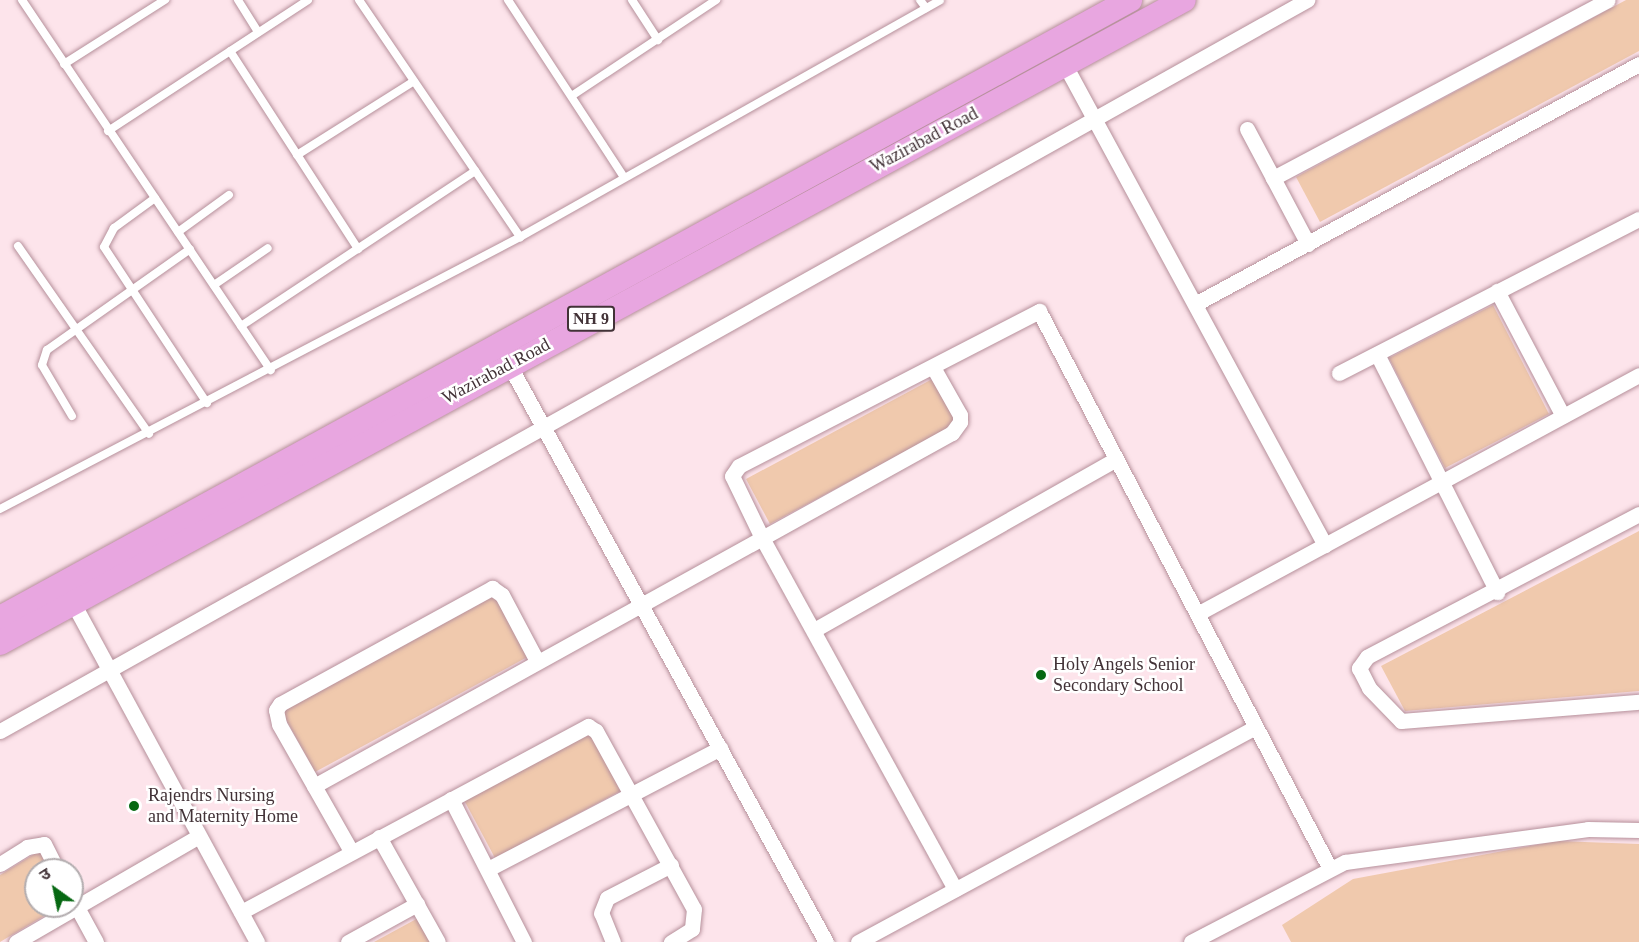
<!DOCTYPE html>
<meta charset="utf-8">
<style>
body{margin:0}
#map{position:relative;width:1639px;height:942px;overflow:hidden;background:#fde4eb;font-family:"Times New Roman","Noto Sans Devanagari",serif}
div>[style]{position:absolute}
.green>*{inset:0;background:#f0c9ad}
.roads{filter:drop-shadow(0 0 2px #b6909b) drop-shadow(0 0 2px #b6909b)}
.service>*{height:8px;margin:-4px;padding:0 4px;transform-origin:4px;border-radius:4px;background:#fff}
.minor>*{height:15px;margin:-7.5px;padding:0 7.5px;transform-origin:7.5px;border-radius:7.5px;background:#fff}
.trunk>*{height:24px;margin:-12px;padding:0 12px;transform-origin:12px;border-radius:12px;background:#e8a6e0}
.dots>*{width:16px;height:16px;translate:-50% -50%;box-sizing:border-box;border:3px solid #fff;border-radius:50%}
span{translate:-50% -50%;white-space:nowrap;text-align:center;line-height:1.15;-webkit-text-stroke:5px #fff;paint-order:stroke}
.shield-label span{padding:2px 4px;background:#fff;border:2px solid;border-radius:4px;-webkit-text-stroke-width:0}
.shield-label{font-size:16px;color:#423237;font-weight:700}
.street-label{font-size:18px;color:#423237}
.poi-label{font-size:18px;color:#423237}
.left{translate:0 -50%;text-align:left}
.north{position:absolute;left:24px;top:858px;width:60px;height:60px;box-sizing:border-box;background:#fff;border:2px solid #b3adaf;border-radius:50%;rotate:327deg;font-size:16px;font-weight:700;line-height:24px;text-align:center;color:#423237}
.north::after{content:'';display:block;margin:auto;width:21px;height:27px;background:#066812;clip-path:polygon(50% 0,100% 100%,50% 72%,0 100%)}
</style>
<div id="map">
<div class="green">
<i style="clip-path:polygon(1626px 0,1639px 0,1639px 51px,1320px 222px,1296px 177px)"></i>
<i style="clip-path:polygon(1493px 305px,1549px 414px,1445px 468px,1389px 358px)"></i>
<i style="clip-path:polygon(936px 377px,960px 422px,770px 524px,746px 479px)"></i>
<i style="clip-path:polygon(1639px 531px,1639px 691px,1405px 711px,1381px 666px)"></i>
<i style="clip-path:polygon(498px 594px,531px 655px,315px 772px,282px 712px)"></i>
<i style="clip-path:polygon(595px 730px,626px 788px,495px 858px,464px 800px)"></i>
<i style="clip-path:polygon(1557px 841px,1639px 844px,1639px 942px,1291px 942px,1282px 925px,1353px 879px)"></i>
<i style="clip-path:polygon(49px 845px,61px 870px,36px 870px,36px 906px,61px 906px,0 942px,0 875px)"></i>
<i style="clip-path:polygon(420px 917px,433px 942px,374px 942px)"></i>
</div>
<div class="roads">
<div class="service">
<i style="left:22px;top:0;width:446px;rotate:56.1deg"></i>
<i style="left:238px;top:0;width:38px;rotate:58deg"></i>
<i style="left:359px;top:0;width:287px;rotate:55.8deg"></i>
<i style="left:508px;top:0;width:210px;rotate:56.8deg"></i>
<i style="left:632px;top:0;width:48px;rotate:57deg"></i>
<i style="left:920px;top:0;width:10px;rotate:53deg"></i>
<i style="left:230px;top:51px;width:236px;rotate:57.1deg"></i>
<i style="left:64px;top:64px;width:120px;rotate:-32.4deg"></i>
<i style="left:573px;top:95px;width:172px;rotate:-33.6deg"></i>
<i style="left:108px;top:131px;width:239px;rotate:-33.2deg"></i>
<i style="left:297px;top:155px;width:138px;rotate:-32.3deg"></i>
<i style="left:155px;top:198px;width:51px;rotate:143.8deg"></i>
<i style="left:114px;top:228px;width:21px;rotate:118deg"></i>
<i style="left:104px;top:247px;width:187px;rotate:56.6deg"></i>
<i style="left:178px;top:232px;width:63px;rotate:-36deg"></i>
<i style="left:18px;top:246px;width:229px;rotate:55.1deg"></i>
<i style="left:214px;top:285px;width:65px;rotate:-34.4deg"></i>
<i style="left:241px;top:326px;width:281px;rotate:-33.5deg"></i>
<i style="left:72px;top:416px;width:59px;rotate:-120.5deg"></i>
<i style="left:42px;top:365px;width:16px;rotate:-72deg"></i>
<i style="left:47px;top:350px;width:175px;rotate:-35.2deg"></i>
<i style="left:0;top:509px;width:587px;rotate:-27.61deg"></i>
<i style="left:520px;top:237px;width:482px;rotate:-29.4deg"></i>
</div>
<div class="minor">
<i style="left:1065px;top:65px;width:546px;rotate:61.56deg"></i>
<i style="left:1247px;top:129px;width:55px;rotate:62deg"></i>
<i style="left:1308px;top:244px;width:75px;rotate:-117.9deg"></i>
<i style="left:1273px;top:178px;width:379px;rotate:-28deg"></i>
<i style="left:1497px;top:291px;width:141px;rotate:62.2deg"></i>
<i style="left:1195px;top:304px;width:505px;rotate:-28.39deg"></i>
<i style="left:1377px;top:354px;width:267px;rotate:63.2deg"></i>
<i style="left:507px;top:361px;width:663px;rotate:61.23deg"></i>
<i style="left:1339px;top:373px;width:337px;rotate:-27.2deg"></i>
<i style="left:1639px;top:514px;width:307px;rotate:152.3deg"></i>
<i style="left:1367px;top:657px;width:14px;rotate:126deg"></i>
<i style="left:1359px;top:668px;width:22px;rotate:63deg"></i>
<i style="left:1369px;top:688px;width:46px;rotate:45.9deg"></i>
<i style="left:1401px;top:721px;width:239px;rotate:-4.6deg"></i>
<i style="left:73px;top:603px;width:386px;rotate:61.5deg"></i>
<i style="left:1197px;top:614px;width:502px;rotate:-28.4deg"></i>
<i style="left:814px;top:630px;width:347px;rotate:-29.5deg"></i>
<i style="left:0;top:731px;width:1498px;rotate:-29.22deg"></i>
<i style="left:314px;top:786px;width:729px;rotate:-28.96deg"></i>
<i style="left:952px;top:433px;width:14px;rotate:-54deg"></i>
<i style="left:960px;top:422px;width:7px;rotate:-90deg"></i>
<i style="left:960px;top:415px;width:55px;rotate:-119.4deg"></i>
<i style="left:451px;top:799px;width:161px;rotate:63deg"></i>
<i style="left:379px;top:837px;width:120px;rotate:60.7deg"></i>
<i style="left:351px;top:851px;width:146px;rotate:-119.6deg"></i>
<i style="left:279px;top:724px;width:14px;rotate:-102deg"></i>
<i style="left:276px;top:710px;width:7px;rotate:-56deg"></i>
<i style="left:280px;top:704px;width:242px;rotate:-28.7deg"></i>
<i style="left:492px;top:588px;width:12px;rotate:35deg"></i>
<i style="left:502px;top:595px;width:75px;rotate:62.1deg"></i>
<i style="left:0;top:864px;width:32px;rotate:-32deg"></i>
<i style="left:27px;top:847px;width:17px;rotate:-10deg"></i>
<i style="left:44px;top:844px;width:29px;rotate:63deg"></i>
<i style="left:488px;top:869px;width:262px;rotate:-27.5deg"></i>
<i style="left:955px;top:889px;width:398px;rotate:-118.8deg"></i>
<i style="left:763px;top:540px;width:71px;rotate:-115.8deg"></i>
<i style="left:732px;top:476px;width:12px;rotate:-55deg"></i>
<i style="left:739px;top:466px;width:338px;rotate:-27.3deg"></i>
<i style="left:1039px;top:311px;width:627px;rotate:62.45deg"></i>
<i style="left:72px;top:898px;width:50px;rotate:61.4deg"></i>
<i style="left:241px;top:912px;width:394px;rotate:-28.2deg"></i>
<i style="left:588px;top:726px;width:9px;rotate:32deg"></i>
<i style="left:596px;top:731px;width:203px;rotate:61.2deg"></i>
<i style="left:694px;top:909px;width:20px;rotate:96deg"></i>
<i style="left:692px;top:929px;width:25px;rotate:148deg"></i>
<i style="left:16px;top:942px;width:211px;rotate:-30.1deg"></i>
<i style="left:348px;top:942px;width:79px;rotate:-28.8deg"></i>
<i style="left:613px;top:942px;width:31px;rotate:-112deg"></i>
<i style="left:601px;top:913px;width:16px;rotate:-68deg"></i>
<i style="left:607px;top:898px;width:72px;rotate:-27.3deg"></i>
<i style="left:858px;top:942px;width:452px;rotate:-28.4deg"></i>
<i style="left:1191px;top:942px;width:174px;rotate:-27.5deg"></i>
<i style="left:1345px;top:862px;width:245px;rotate:-7.7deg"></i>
<i style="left:1588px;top:829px;width:51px;rotate:1.1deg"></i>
</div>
<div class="trunk">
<i style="left:0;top:618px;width:1288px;rotate:-28.67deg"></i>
<i style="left:0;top:643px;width:1347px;rotate:-28.51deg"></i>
</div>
</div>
<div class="dots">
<i style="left:1041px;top:675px;background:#066812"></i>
<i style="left:134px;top:806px;background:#066812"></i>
</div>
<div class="shield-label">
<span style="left:591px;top:319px">NH 9</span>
</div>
<div class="street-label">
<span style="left:924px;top:140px;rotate:-28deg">Wazirabad Road</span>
<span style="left:496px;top:371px;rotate:-28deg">Wazirabad Road</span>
</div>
<div class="poi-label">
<span class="left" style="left:1053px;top:675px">Holy Angels Senior<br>Secondary School</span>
<span class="left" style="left:148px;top:806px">Rajendrs Nursing<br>and Maternity Home</span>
</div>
<div class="north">उ</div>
</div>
